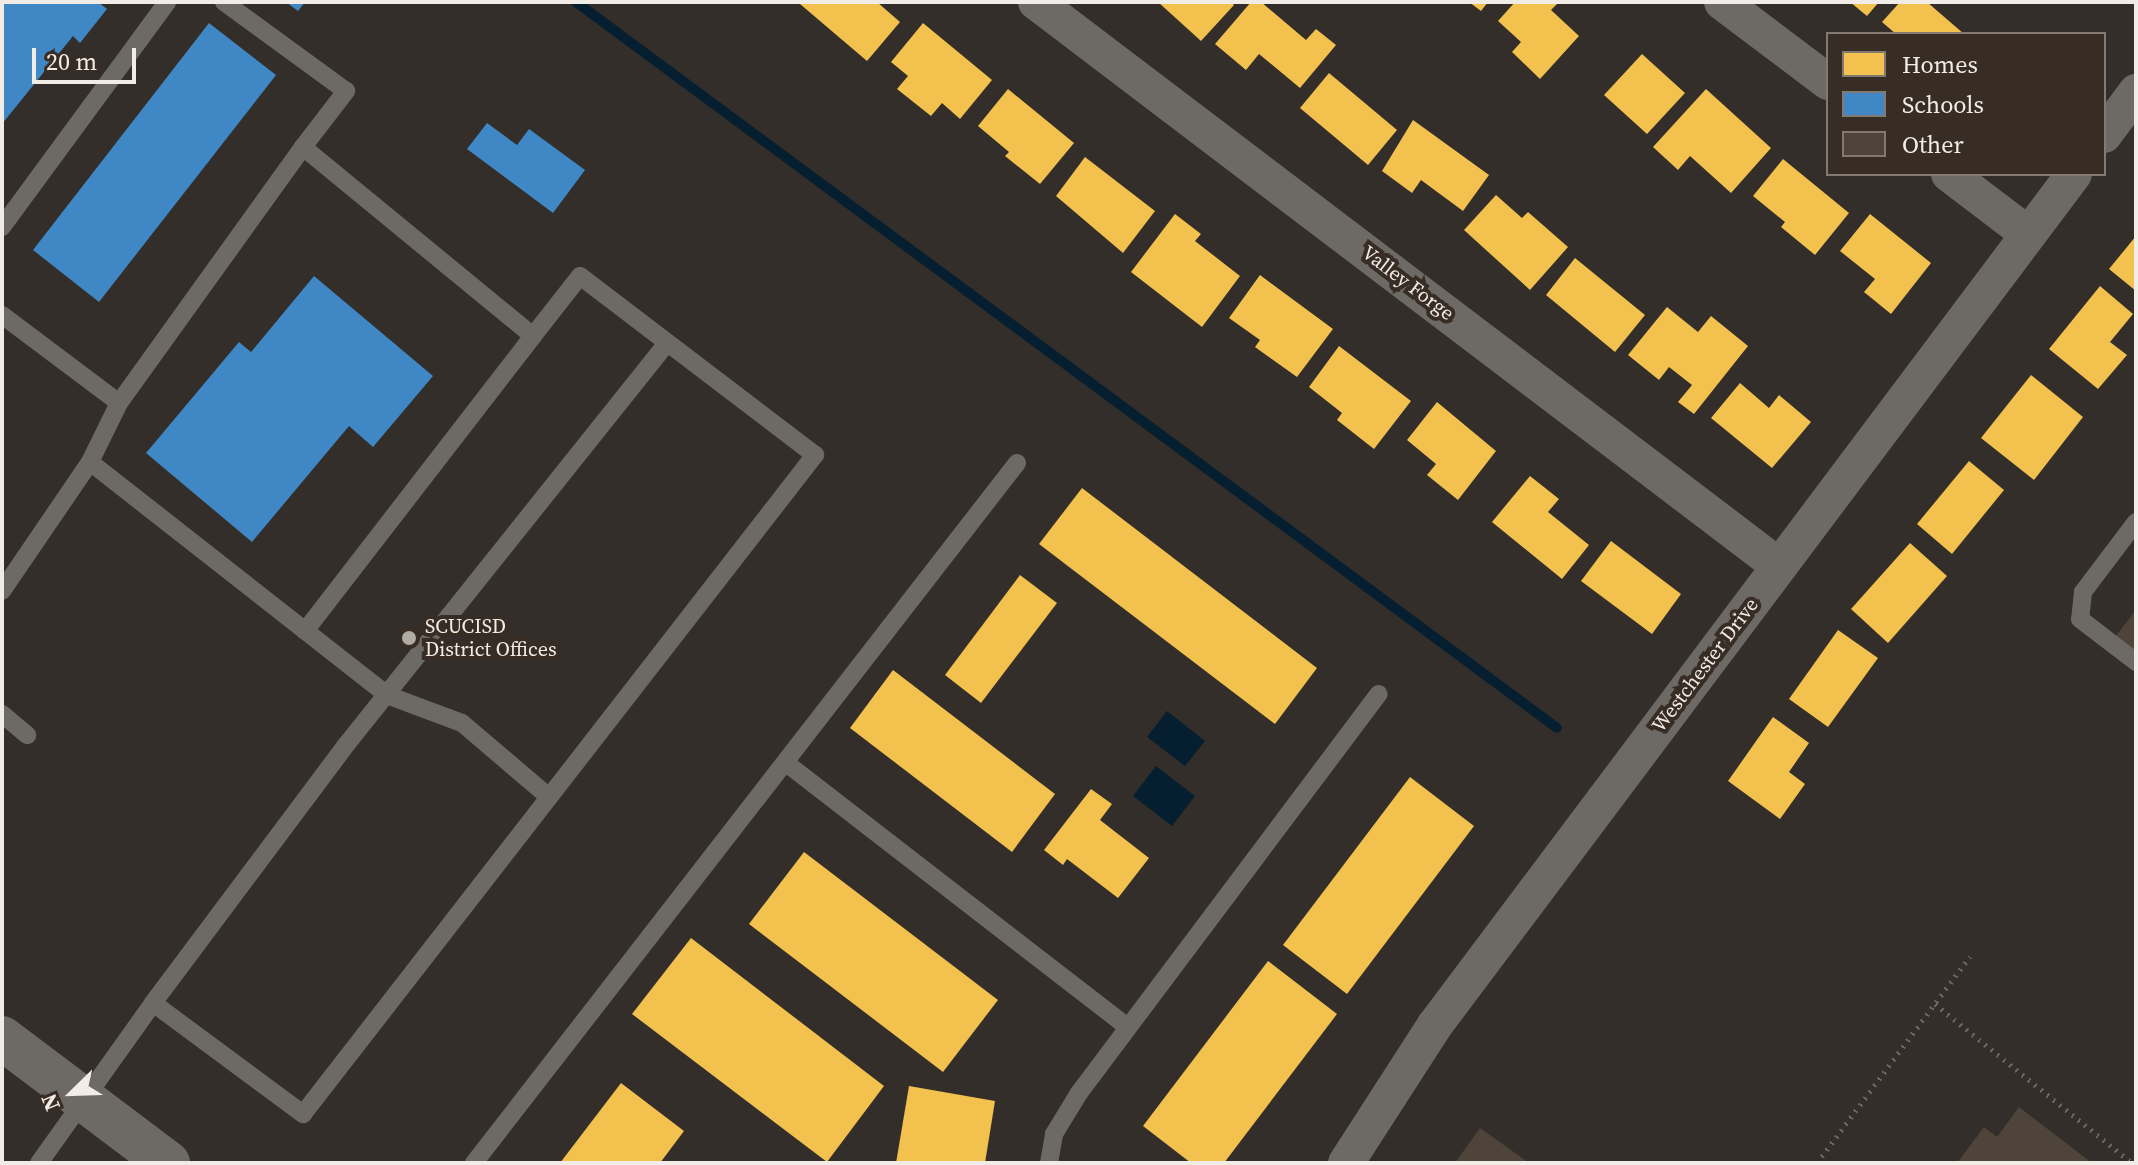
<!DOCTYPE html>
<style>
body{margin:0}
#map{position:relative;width:2138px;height:1165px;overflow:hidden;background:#332e29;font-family:"Source Serif 4",serif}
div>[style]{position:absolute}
.water>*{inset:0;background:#051f30}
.homes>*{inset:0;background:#f2c14e}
.schools>*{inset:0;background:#3f88c5}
.stream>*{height:10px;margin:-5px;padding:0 5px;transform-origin:5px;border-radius:5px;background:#051f30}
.building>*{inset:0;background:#4f4439}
.path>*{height:5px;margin-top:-2.5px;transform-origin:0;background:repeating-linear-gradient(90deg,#696561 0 2px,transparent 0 8px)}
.service>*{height:18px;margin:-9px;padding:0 9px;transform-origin:9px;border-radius:9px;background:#6d6965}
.minor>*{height:36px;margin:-18px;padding:0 18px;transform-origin:18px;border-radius:18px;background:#6d6965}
.tertiary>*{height:44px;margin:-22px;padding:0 22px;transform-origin:22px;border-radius:22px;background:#6d6965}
.dots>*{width:22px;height:22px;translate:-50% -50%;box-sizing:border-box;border:4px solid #372d25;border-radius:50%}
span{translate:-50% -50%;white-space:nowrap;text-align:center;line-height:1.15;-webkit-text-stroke:8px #372d25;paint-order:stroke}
.street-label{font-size:20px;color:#f2ece6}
.poi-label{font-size:20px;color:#f2ece6}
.left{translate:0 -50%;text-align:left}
.frame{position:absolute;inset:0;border:4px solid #f2ece6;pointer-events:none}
.legend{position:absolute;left:1826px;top:32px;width:280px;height:144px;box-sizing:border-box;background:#372d25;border:2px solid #827972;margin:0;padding:10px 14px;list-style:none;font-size:24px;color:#f2ece6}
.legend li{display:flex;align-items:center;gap:16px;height:40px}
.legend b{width:40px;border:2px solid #827972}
.north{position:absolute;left:32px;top:1053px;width:80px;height:80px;-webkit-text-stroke:6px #372d25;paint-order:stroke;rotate:247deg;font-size:22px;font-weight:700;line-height:32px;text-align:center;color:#f2ece6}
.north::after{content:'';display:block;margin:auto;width:28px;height:36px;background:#f2ece6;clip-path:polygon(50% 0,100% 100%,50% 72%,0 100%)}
.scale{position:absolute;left:32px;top:48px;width:104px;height:36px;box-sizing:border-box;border:4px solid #f2ece6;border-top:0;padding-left:10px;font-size:24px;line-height:28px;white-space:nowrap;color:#f2ece6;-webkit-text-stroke:6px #372d25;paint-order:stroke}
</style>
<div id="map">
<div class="water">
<i style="clip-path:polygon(1167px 711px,1205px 741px,1185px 766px,1147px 737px)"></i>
<i style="clip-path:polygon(1156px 766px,1195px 796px,1172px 826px,1133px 796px)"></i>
</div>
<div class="homes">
<i style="clip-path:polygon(802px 2px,877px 2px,900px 22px,867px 61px,800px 4px)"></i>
<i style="clip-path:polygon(1158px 2px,1231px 2px,1234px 5px,1201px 41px)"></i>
<i style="clip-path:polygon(1251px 2px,1261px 2px,1306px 40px,1316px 29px,1336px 45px,1300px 88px,1259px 54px,1246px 70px,1215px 44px)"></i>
<i style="clip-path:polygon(1469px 2px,1488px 2px,1481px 11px)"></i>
<i style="clip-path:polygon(1515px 2px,1559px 2px,1551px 10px,1579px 36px,1540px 79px,1512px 52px,1521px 42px,1498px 21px)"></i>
<i style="clip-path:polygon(1850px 2px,1879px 2px,1867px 16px)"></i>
<i style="clip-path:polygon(1900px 2px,1927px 2px,1964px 34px,1896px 34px,1882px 22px)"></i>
<i style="clip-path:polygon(923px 23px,992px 80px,960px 119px,942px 103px,931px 116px,897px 89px,908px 76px,891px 62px)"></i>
<i style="clip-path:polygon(1642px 54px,1685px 93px,1647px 134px,1604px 95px)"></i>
<i style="clip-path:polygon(1329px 73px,1397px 130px,1368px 165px,1300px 108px)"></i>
<i style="clip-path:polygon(1008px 89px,1074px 143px,1040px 184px,1005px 156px,1009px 152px,978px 126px)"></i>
<i style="clip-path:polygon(1706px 89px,1771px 148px,1731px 193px,1690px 156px,1678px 170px,1653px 147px)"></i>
<i style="clip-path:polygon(1413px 120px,1489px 175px,1463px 211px,1421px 180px,1412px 193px,1382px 171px)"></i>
<i style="clip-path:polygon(1085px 157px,1155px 211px,1123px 253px,1056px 196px)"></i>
<i style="clip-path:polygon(1783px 159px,1849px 213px,1815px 255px,1781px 227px,1785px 222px,1753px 196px)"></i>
<i style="clip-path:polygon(1496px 195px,1522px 218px,1528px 212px,1568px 247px,1530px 290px,1464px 230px)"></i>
<i style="clip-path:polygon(1175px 214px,1201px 234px,1195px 241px,1240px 276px,1202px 327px,1131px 272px)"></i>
<i style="clip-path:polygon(1870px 214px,1931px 263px,1891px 314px,1864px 292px,1875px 279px,1840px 251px)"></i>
<i style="clip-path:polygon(2136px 236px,2136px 291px,2109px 269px)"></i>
<i style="clip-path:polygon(1575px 258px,1645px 315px,1615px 352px,1546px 295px)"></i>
<i style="clip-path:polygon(1260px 275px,1333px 329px,1297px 377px,1255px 347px,1260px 340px,1229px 318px)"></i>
<i style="clip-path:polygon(2100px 286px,2133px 314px,2110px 342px,2127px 355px,2098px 389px,2049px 349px)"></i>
<i style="clip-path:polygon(1667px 307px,1698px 332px,1711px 316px,1748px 346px,1694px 414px,1678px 402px,1692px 385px,1669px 367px,1659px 380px,1628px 355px)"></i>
<i style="clip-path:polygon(1339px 346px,1411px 401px,1374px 449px,1337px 420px,1342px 413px,1309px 387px)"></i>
<i style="clip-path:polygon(2031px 375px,2083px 417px,2034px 480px,1981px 438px)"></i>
<i style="clip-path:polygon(1740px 383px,1769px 408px,1779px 395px,1811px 422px,1772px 468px,1711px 418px)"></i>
<i style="clip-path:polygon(1437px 402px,1496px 451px,1458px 500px,1427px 475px,1436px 464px,1407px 440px)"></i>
<i style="clip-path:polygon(1969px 461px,2004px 490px,1952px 554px,1917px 524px)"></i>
<i style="clip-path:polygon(1530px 476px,1559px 499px,1548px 512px,1589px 545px,1562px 579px,1492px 522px)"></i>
<i style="clip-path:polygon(1082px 488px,1317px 668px,1275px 724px,1039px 544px)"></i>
<i style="clip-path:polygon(1611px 541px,1681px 594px,1652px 634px,1581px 581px)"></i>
<i style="clip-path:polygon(1910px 543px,1947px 576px,1888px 643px,1851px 609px)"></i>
<i style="clip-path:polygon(1020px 575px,1057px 603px,981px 703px,945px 675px)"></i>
<i style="clip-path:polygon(1838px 630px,1878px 658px,1828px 727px,1789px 699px)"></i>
<i style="clip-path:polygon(893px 670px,1055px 794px,1012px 852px,850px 728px)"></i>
<i style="clip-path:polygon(1773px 717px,1809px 743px,1789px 772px,1805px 784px,1780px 819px,1728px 781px)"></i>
<i style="clip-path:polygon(1410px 777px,1474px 826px,1347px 994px,1283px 945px)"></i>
<i style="clip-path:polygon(1091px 789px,1112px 804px,1100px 820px,1149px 858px,1118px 898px,1067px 859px,1063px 865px,1044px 850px)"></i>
<i style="clip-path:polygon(804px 852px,998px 1000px,943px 1072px,749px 924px)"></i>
<i style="clip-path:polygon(691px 938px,884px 1086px,827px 1162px,632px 1014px)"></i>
<i style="clip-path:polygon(1268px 961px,1337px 1014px,1224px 1163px,1191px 1163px,1143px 1126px)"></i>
<i style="clip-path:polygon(621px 1083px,684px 1131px,660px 1163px,560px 1163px)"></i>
<i style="clip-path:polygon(909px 1086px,995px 1101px,985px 1163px,896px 1163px)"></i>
</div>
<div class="schools">
<i style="clip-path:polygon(2px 2px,98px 2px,107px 9px,80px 43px,73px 36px,2px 124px)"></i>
<i style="clip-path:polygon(286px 2px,305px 2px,298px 11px)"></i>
<i style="clip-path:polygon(209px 23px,276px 75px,99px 302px,33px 250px)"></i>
<i style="clip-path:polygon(487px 123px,517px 145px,529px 129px,585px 170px,553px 213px,467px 149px)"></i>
<i style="clip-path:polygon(314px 276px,433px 376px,373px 447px,349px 426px,252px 542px,146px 453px,239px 342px,251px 352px)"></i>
</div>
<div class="stream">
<i style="left:576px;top:2px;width:1220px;rotate:36.5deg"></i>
</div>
<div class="building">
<i style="clip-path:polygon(2136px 610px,2136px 654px,2115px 637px)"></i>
<i style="clip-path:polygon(2019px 1107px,2092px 1163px,1957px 1163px,1984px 1127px,1997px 1137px)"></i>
<i style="clip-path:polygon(1480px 1128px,1529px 1163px,1455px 1163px)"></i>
</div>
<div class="path">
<i style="left:1935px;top:1004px;width:253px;rotate:38.9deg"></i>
<i style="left:1817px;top:1163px;width:257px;rotate:-53.5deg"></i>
</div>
<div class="service">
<i style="left:2px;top:227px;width:279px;rotate:-53.7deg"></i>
<i style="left:2px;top:315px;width:146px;rotate:36.9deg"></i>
<i style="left:90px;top:462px;width:377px;rotate:38.1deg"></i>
<i style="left:387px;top:695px;width:80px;rotate:20.5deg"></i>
<i style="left:462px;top:723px;width:114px;rotate:40.4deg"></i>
<i style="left:2136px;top:522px;width:88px;rotate:127.1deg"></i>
<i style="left:2083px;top:592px;width:27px;rotate:96deg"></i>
<i style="left:2080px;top:619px;width:71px;rotate:37.5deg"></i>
<i style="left:2px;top:591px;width:156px;rotate:-55.7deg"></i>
<i style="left:90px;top:462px;width:66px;rotate:-63.8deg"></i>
<i style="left:119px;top:403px;width:315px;rotate:-54.3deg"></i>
<i style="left:305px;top:631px;width:373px;rotate:-52.3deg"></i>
<i style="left:2px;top:714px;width:33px;rotate:40deg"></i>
<i style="left:786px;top:763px;width:431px;rotate:37.7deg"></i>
<i style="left:153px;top:1003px;width:322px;rotate:-53.2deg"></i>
<i style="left:346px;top:745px;width:514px;rotate:-51.39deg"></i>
<i style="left:39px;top:1163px;width:196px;rotate:-54.5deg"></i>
<i style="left:153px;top:1003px;width:187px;rotate:36.5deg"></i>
<i style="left:303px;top:1114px;width:835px;rotate:-52.16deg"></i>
<i style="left:815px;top:455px;width:295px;rotate:-142.7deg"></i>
<i style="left:580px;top:276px;width:76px;rotate:128.1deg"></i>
<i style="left:533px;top:336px;width:298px;rotate:-140.6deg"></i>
<i style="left:303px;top:147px;width:71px;rotate:-52.5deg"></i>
<i style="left:346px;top:91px;width:151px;rotate:-143.9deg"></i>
<i style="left:474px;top:1163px;width:886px;rotate:-52.2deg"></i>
<i style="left:1049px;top:1163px;width:29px;rotate:-80deg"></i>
<i style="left:1054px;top:1134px;width:48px;rotate:-58.6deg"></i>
<i style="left:1079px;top:1093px;width:499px;rotate:-53.1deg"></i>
</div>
<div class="minor">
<i style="left:1036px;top:2px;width:933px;rotate:37.2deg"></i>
<i style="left:1722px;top:2px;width:133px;rotate:37deg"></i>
<i style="left:2104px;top:135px;width:54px;rotate:-53.3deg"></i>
<i style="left:1949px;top:174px;width:99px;rotate:37.2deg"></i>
<i style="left:1346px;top:1163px;width:164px;rotate:-57.2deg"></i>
<i style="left:1435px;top:1025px;width:1064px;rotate:-53.1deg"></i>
</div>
<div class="tertiary">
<i style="left:2px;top:1038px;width:208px;rotate:37deg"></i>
</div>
<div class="dots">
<i style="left:409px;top:638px;background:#afaaa4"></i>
</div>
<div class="street-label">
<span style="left:1408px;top:283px;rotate:37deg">Valley Forge</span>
<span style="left:1705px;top:665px;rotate:-53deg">Westchester Drive</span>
</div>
<div class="poi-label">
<span class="left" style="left:425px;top:638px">SCUCISD<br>District Offices</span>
</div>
<div class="frame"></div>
<ul class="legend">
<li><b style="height:22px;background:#f2c14e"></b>Homes</li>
<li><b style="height:22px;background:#3f88c5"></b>Schools</li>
<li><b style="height:22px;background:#4f4439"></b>Other</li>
</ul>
<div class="north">N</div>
<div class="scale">20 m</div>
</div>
